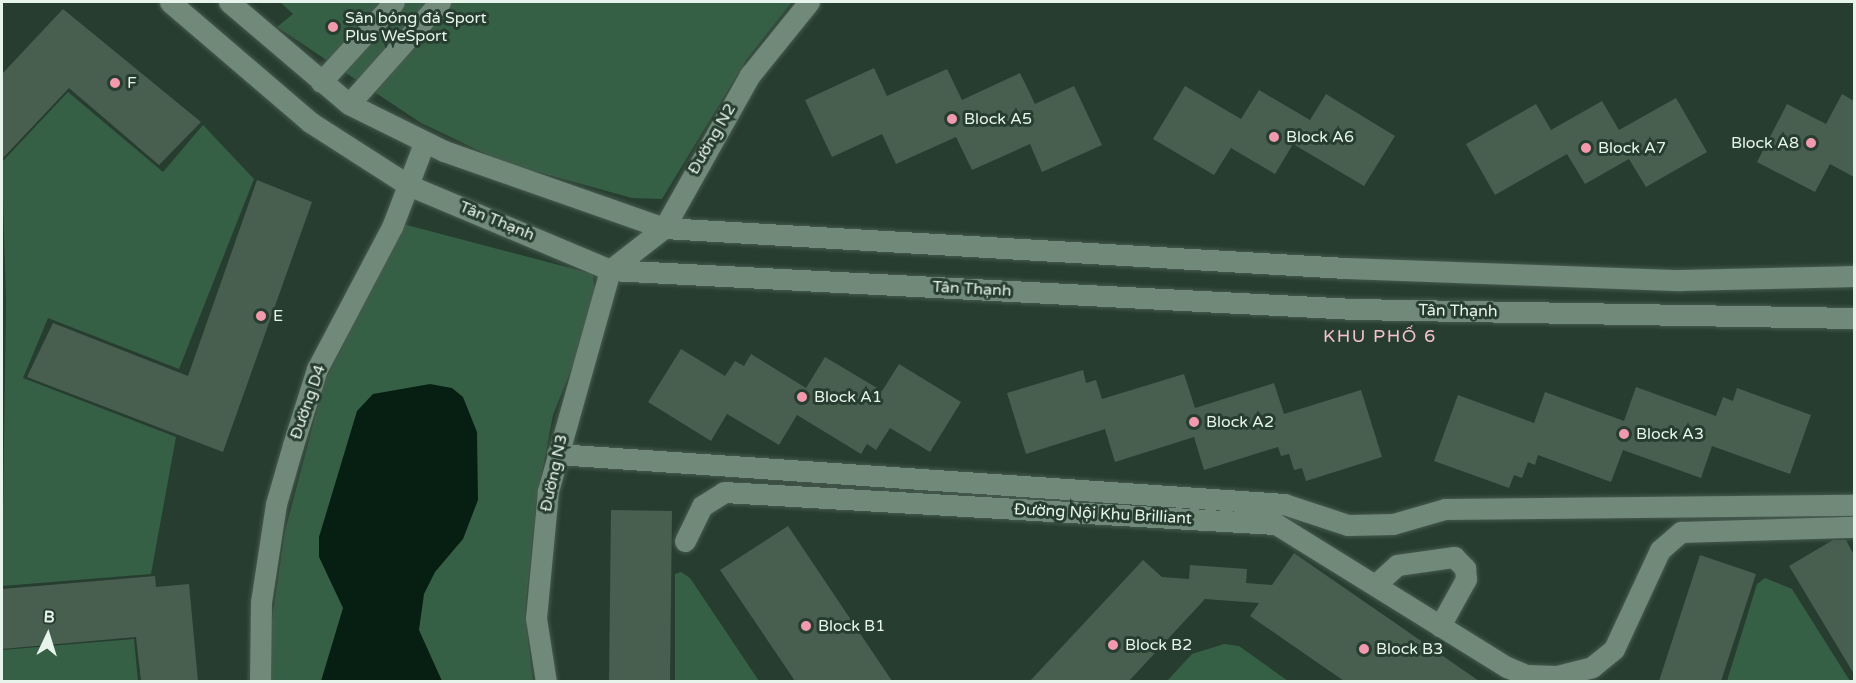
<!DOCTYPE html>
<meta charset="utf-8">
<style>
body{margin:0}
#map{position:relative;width:1856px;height:683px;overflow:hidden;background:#273d2f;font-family:"Varela Round",sans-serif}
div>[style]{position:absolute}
.green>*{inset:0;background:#366046}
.water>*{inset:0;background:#071f12}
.building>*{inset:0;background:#485f50}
.roads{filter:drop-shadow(0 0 2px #465a4e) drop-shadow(0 0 2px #465a4e)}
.minor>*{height:21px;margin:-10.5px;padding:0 10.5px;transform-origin:10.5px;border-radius:10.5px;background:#708978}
.dots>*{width:16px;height:16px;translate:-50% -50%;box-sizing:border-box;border:3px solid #273d2f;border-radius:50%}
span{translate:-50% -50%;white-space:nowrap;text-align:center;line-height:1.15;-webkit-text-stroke:6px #273d2f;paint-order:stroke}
.poi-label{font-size:16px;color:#e7f4eb}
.left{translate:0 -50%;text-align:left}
.right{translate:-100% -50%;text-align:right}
.street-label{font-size:16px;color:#e7f4eb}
.neighbourhood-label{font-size:18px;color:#f5c2cb;letter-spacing:1.5px}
.frame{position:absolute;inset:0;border:3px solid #e7f4eb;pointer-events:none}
.north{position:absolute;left:18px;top:605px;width:60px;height:60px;-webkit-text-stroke:4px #273d2f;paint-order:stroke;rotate:4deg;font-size:16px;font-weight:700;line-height:24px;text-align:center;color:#e7f4eb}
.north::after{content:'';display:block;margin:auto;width:21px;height:27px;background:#e7f4eb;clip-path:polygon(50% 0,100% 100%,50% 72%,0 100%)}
</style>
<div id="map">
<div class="green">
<i style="clip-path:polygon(280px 2px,792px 2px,747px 59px,662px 199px,632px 198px,505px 163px,421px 123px,277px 27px,293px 14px)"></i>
<i style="clip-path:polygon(68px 92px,163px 172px,203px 125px,254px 179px,179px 369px,48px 318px,23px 378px,176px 437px,151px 574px,2px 586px,6px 301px,2px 162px)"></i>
<i style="clip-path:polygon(403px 224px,593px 274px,595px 292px,586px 332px,553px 415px,536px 504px,525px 614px,533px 681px,263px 682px,285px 531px,324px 383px)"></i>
<i style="clip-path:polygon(681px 572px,690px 578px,759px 681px,675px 681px,675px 574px)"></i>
<i style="clip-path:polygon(1765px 578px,1792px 589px,1850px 681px,1727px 681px,1757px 584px)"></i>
<i style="clip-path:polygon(134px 639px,138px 681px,2px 681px,2px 650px)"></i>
<i style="clip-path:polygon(1224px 644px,1239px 646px,1288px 681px,1167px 681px,1192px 654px)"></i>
</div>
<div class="water">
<i style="clip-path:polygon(430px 384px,452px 388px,463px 397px,477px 432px,478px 500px,463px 539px,435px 572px,424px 594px,419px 630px,442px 681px,321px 681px,343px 608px,319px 557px,319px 537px,357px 411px,373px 394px)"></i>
</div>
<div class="building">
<i style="clip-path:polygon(63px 9px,201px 122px,159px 165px,69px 88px,2px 159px,2px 74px)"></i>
<i style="clip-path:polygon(874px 68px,887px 96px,947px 69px,962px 100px,1020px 73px,1035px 104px,1074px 86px,1102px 145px,1042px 172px,1030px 144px,972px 170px,956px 137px,896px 164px,882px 134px,832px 157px,805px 100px)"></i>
<i style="clip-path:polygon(1185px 86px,1241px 119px,1259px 90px,1310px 120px,1326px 94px,1395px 136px,1364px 186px,1293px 144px,1275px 174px,1231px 148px,1214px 175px,1153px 139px)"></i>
<i style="clip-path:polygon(1842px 94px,1854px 101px,1854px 177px,1830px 164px,1815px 192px,1757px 162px,1787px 104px,1826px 124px)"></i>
<i style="clip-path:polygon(1676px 98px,1707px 152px,1646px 187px,1629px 159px,1585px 184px,1567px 154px,1495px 195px,1466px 144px,1536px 104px,1551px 130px,1602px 101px,1619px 130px)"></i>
<i style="clip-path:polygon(257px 180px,312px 202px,223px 452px,27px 377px,53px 323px,188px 376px)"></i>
<i style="clip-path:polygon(681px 349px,725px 376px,735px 361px,744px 366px,751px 354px,806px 388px,825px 357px,882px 391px,899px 364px,961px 402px,930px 452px,890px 428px,876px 450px,867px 444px,861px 454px,797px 415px,779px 445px,727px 414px,711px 441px,648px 402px)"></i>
<i style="clip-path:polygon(1083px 370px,1086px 383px,1096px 380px,1102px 399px,1184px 374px,1195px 408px,1274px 383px,1284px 414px,1361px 390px,1382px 457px,1306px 481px,1302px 468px,1294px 470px,1289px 454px,1281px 456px,1278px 447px,1204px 470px,1194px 437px,1115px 462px,1105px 429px,1026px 454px,1007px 393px)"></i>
<i style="clip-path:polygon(1636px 387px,1716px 416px,1723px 397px,1733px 401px,1737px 388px,1811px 415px,1790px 474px,1712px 446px,1701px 478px,1623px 450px,1611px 482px,1538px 455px,1535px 465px,1528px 462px,1522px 478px,1514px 475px,1509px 488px,1434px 461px,1458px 395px,1534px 423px,1545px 392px,1624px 421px)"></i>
<i style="clip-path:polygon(611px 510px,672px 511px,670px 681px,609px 681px)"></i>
<i style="clip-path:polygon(788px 526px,892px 681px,795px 681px,720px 570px)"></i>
<i style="clip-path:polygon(1833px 540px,1846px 540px,1854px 555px,1854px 674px,1789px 566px)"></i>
<i style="clip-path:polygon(1294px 553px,1479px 681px,1344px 681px,1250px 616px,1259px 603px,1205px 599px,1129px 681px,1030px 681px,1143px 560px,1162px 577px,1189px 579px,1190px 565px,1247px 569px,1246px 583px,1272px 585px)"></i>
<i style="clip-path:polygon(1700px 555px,1756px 574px,1721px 681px,1659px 681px)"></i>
<i style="clip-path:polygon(155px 576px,156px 587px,189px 584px,198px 681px,141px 681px,136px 637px,2px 649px,2px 589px)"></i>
</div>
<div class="roads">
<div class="minor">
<i style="left:170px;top:2px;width:184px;rotate:40.6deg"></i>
<i style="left:310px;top:122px;width:117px;rotate:32.7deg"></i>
<i style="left:408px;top:185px;width:219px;rotate:22.8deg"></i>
<i style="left:610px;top:270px;width:744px;rotate:3deg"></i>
<i style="left:1353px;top:309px;width:501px;rotate:1.03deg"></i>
<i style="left:229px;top:2px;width:157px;rotate:40.4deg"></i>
<i style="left:349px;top:104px;width:106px;rotate:26.3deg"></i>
<i style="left:444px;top:151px;width:233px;rotate:19.3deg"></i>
<i style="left:664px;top:228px;width:683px;rotate:3.36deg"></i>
<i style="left:1346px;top:268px;width:334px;rotate:2.1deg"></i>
<i style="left:1680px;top:280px;width:174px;rotate:-1.3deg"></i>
<i style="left:321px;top:82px;width:108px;rotate:-47.6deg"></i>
<i style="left:349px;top:104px;width:137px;rotate:-48.3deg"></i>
<i style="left:557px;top:454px;width:729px;rotate:3.93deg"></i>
<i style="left:1284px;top:504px;width:67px;rotate:18.2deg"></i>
<i style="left:1348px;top:525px;width:45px;rotate:-1.3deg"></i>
<i style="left:1393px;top:524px;width:54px;rotate:-16.1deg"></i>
<i style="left:1445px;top:509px;width:409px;rotate:-0.6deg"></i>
<i style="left:685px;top:541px;width:39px;rotate:-64deg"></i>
<i style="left:702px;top:506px;width:26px;rotate:-32deg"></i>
<i style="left:724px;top:492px;width:553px;rotate:3.32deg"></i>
<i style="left:1276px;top:524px;width:272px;rotate:31.8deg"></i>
<i style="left:1507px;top:667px;width:21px;rotate:23deg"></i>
<i style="left:1526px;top:675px;width:31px;rotate:2deg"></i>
<i style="left:1557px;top:676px;width:36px;rotate:-14deg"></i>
<i style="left:1592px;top:667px;width:28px;rotate:-39deg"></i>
<i style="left:1614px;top:649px;width:109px;rotate:-65.1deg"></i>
<i style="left:1660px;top:550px;width:28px;rotate:-41deg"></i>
<i style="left:1681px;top:532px;width:173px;rotate:-1.7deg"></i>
<i style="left:1375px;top:585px;width:30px;rotate:-42deg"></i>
<i style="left:1397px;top:565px;width:58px;rotate:-8deg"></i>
<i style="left:1454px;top:557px;width:16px;rotate:45deg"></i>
<i style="left:1465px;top:568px;width:11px;rotate:85deg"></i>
<i style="left:1466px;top:579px;width:54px;rotate:119deg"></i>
<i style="left:260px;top:682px;width:80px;rotate:-89.3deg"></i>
<i style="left:261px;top:602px;width:99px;rotate:-81.3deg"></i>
<i style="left:276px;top:504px;width:61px;rotate:-73.9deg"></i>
<i style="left:293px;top:445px;width:80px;rotate:-72.5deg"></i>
<i style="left:317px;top:369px;width:161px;rotate:-62.2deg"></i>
<i style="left:392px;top:227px;width:90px;rotate:-69.1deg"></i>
<i style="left:546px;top:682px;width:65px;rotate:-98.9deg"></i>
<i style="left:536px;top:618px;width:128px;rotate:-84.6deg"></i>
<i style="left:548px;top:491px;width:230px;rotate:-74.3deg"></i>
<i style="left:610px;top:270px;width:68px;rotate:-37.9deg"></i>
<i style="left:664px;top:228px;width:176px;rotate:-60.7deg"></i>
<i style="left:750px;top:75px;width:94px;rotate:-51.1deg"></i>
</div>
</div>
<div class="dots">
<i style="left:333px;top:27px;background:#f29aad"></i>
<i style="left:115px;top:83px;background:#f29aad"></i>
<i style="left:952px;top:119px;background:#f29aad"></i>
<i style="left:1274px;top:137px;background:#f29aad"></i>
<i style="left:1811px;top:143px;background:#f29aad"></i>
<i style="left:1586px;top:148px;background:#f29aad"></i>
<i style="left:261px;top:316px;background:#f29aad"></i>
<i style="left:802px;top:397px;background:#f29aad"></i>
<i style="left:1194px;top:422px;background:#f29aad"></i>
<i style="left:1624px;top:434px;background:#f29aad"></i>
<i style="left:806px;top:626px;background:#f29aad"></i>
<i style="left:1113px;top:645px;background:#f29aad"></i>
<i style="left:1364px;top:649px;background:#f29aad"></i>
</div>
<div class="poi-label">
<span class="left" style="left:345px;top:27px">Sân bóng đá Sport<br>Plus WeSport</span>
<span class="left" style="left:127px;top:83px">F</span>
<span class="left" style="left:964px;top:119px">Block A5</span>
<span class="left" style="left:1286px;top:137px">Block A6</span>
<span class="right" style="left:1799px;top:143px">Block A8</span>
<span class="left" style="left:1598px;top:148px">Block A7</span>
<span class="left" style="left:273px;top:316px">E</span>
<span class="left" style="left:814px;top:397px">Block A1</span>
<span class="left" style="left:1206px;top:422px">Block A2</span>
<span class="left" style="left:1636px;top:434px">Block A3</span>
<span class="left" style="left:818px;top:626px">Block B1</span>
<span class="left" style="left:1125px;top:645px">Block B2</span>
<span class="left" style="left:1376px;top:649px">Block B3</span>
</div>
<div class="street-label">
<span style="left:712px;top:139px;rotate:-60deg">Đường N2</span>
<span style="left:497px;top:221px;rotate:22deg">Tân Thạnh</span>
<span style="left:972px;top:289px;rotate:3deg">Tân Thạnh</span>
<span style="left:1458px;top:311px;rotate:1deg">Tân Thạnh</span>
<span style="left:308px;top:402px;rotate:-71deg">Đường D4</span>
<span style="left:554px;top:473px;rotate:-78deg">Đường N3</span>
<span style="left:1103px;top:514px;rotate:3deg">Đường Nội Khu Brilliant</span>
</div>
<div class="neighbourhood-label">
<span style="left:1380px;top:336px">KHU PHỐ 6</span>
</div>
<div class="frame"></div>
<div class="north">B</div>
</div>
